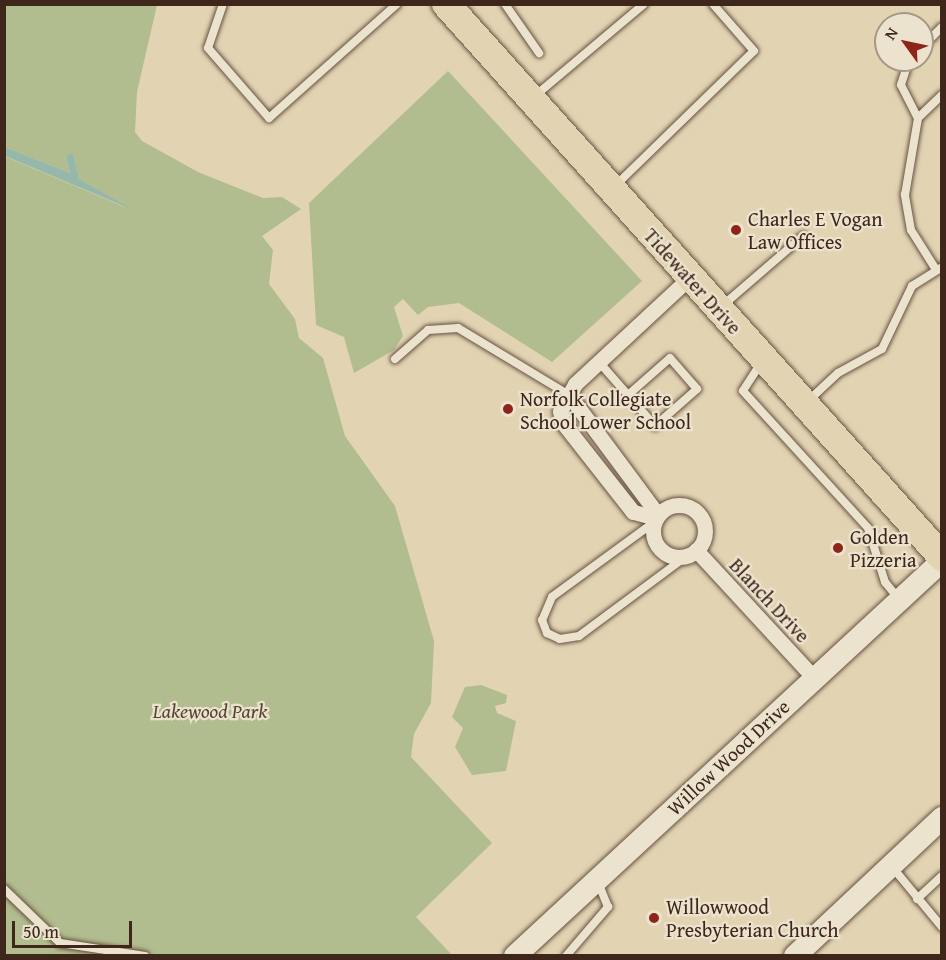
<!DOCTYPE html>
<style>
body{margin:0}
#map{position:relative;width:946px;height:960px;overflow:hidden;background:#e2d4b3;font-family:"Gentium Book Plus",serif}
div>[style]{position:absolute}
.green>*{inset:0;background:#b1bd8e}
.water>*{inset:0;background:#95b8aa}
.roads{filter:drop-shadow(0 0 2px #675241) drop-shadow(0 0 2px #675241)}
.lane>*{height:8px;margin:-4px;padding:0 4px;transform-origin:4px;border-radius:4px;background:#ece3ce}
.street>*{height:15px;margin:-7.5px;padding:0 7.5px;transform-origin:7.5px;border-radius:7.5px;background:#ece3ce}
.street>.ring{margin:-7.5px;padding:0;box-sizing:content-box;background:none;border:15px solid #ece3ce;border-radius:50%}
.secondary>*{height:22px;margin:-11px;padding:0 11px;transform-origin:11px;border-radius:11px;background:#ece3ce}
.highway>*{height:28px;margin:-14px;padding:0 14px;transform-origin:14px;border-radius:14px;background:#e2d4b3}
.dots>*{width:16px;height:16px;translate:-50% -50%;box-sizing:border-box;border:3px solid #ece3ce;border-radius:50%}
span{translate:-50% -50%;white-space:nowrap;text-align:center;line-height:1.15;-webkit-text-stroke:4.5px #ece3ce;paint-order:stroke}
.poi-label{font-size:20px;color:#3e261b}
.left{translate:0 -50%;text-align:left}
.street-label{font-size:20px;color:#3e261b}
.park-label{font-size:20px;color:#554432;font-style:italic}
.frame{position:absolute;inset:0;border:6px solid #3e261b;pointer-events:none}
.north{position:absolute;left:874px;top:12px;width:60px;height:60px;box-sizing:border-box;background:#ece3ce;border:2px solid #a69786;border-radius:50%;rotate:303deg;font-size:16px;font-weight:700;line-height:24px;text-align:center;color:#3e261b}
.north::after{content:'';display:block;margin:auto;width:21px;height:27px;background:#8f2418;clip-path:polygon(50% 0,100% 100%,50% 72%,0 100%)}
.scale{position:absolute;left:12px;top:921px;width:120px;height:27px;box-sizing:border-box;border:3px solid #3e261b;border-top:0;padding-left:8px;font-size:18px;line-height:21px;white-space:nowrap;color:#3e261b;-webkit-text-stroke:4px #ece3ce;paint-order:stroke}
</style>
<div id="map">
<div class="green">
<i style="clip-path:polygon(5px 5px,157px 5px,137px 92px,135px 132px,142px 141px,198px 172px,263px 198px,282px 197px,301px 209px,262px 236px,273px 250px,269px 284px,295px 319px,299px 338px,323px 358px,345px 436px,395px 506px,434px 641px,431px 703px,414px 734px,411px 757px,492px 843px,416px 917px,452px 955px,5px 955px,4px 156px,127px 208px,79px 179px,73px 154px,66px 156px,70px 173px,5px 147px)"></i>
<i style="clip-path:polygon(448px 71px,642px 281px,552px 362px,459px 303px,428px 307px,418px 315px,403px 299px,394px 307px,403px 336px,394px 350px,354px 373px,344px 337px,316px 325px,309px 203px)"></i>
<i style="clip-path:polygon(481px 685px,507px 695px,506px 703px,495px 706px,497px 713px,516px 721px,506px 771px,472px 775px,455px 747px,463px 728px,452px 717px,465px 687px)"></i>
</div>
<div class="water">
<i style="clip-path:polygon(5px 147px,70px 173px,66px 156px,73px 153px,79px 179px,133px 210px,5px 156px)"></i>
</div>
<div class="roads">
<div class="lane">
<i style="left:223px;top:4px;width:46px;rotate:108.8deg"></i>
<i style="left:208px;top:48px;width:93px;rotate:48.9deg"></i>
<i style="left:269px;top:118px;width:171px;rotate:-41.7deg"></i>
<i style="left:505px;top:4px;width:60px;rotate:55.2deg"></i>
<i style="left:922px;top:47px;width:28px;rotate:-45deg"></i>
<i style="left:909px;top:60px;width:26px;rotate:108deg"></i>
<i style="left:901px;top:85px;width:37px;rotate:63deg"></i>
<i style="left:536px;top:95px;width:141px;rotate:-40.1deg"></i>
<i style="left:616px;top:185px;width:192px;rotate:-44.2deg"></i>
<i style="left:754px;top:51px;width:62px;rotate:-131.1deg"></i>
<i style="left:935px;top:268px;width:45px;rotate:-122.3deg"></i>
<i style="left:911px;top:230px;width:36px;rotate:-100deg"></i>
<i style="left:905px;top:195px;width:78px;rotate:-80.4deg"></i>
<i style="left:918px;top:118px;width:33px;rotate:-44deg"></i>
<i style="left:722px;top:306px;width:107px;rotate:-40.8deg"></i>
<i style="left:395px;top:359px;width:44px;rotate:-41.3deg"></i>
<i style="left:428px;top:330px;width:30px;rotate:-4deg"></i>
<i style="left:458px;top:328px;width:130px;rotate:31.1deg"></i>
<i style="left:599px;top:362px;width:85px;rotate:48.8deg"></i>
<i style="left:655px;top:426px;width:56px;rotate:-41.4deg"></i>
<i style="left:697px;top:389px;width:41px;rotate:-131.1deg"></i>
<i style="left:670px;top:358px;width:56px;rotate:138.6deg"></i>
<i style="left:761px;top:363px;width:33px;rotate:123deg"></i>
<i style="left:743px;top:391px;width:185px;rotate:47.6deg"></i>
<i style="left:868px;top:528px;width:57px;rotate:72.5deg"></i>
<i style="left:885px;top:582px;width:21px;rotate:51deg"></i>
<i style="left:808px;top:401px;width:41px;rotate:-43deg"></i>
<i style="left:838px;top:373px;width:50px;rotate:-28.6deg"></i>
<i style="left:882px;top:349px;width:70px;rotate:-64.5deg"></i>
<i style="left:912px;top:286px;width:36px;rotate:-32deg"></i>
<i style="left:653px;top:523px;width:125px;rotate:143.8deg"></i>
<i style="left:552px;top:597px;width:25px;rotate:113deg"></i>
<i style="left:542px;top:620px;width:14px;rotate:69deg"></i>
<i style="left:547px;top:633px;width:14px;rotate:25deg"></i>
<i style="left:560px;top:639px;width:19px;rotate:-9deg"></i>
<i style="left:579px;top:636px;width:136px;rotate:-36.6deg"></i>
<i style="left:893px;top:868px;width:77px;rotate:50.3deg"></i>
<i style="left:4px;top:889px;width:78px;rotate:44deg"></i>
<i style="left:60px;top:943px;width:86px;rotate:8.7deg"></i>
<i style="left:917px;top:899px;width:34px;rotate:-43deg"></i>
<i style="left:566px;top:956px;width:65px;rotate:-49.4deg"></i>
<i style="left:608px;top:907px;width:27px;rotate:-112deg"></i>
</div>
<div class="street">
<i style="left:569px;top:395px;width:13px;rotate:-61deg"></i>
<i style="left:575px;top:384px;width:157px;rotate:-42.9deg"></i>
<i class="ring" style="left:653px;top:505px;width:37px;height:37px"></i>
<i style="left:656px;top:518px;width:24px;rotate:-165deg"></i>
<i style="left:633px;top:512px;width:113px;rotate:-128.2deg"></i>
<i style="left:563px;top:423px;width:12px;rotate:-104deg"></i>
<i style="left:560px;top:411px;width:18px;rotate:-61deg"></i>
<i style="left:569px;top:395px;width:149px;rotate:53.4deg"></i>
<i style="left:696px;top:550px;width:173px;rotate:47.3deg"></i>
</div>
<div class="secondary">
<i style="left:515px;top:956px;width:582px;rotate:-42.77deg"></i>
<i style="left:795px;top:956px;width:202px;rotate:-43.2deg"></i>
</div>
<div class="highway">
<i style="left:446px;top:4px;width:743px;rotate:48.11deg"></i>
</div>
</div>
<div class="dots">
<i style="left:736px;top:230px;background:#8f2418"></i>
<i style="left:508px;top:409px;background:#8f2418"></i>
<i style="left:838px;top:548px;background:#8f2418"></i>
<i style="left:654px;top:918px;background:#8f2418"></i>
</div>
<div class="poi-label">
<span class="left" style="left:748px;top:230px">Charles E Vogan<br>Law Offices</span>
<span class="left" style="left:520px;top:410px">Norfolk Collegiate<br>School Lower School</span>
<span class="left" style="left:850px;top:548px">Golden<br>Pizzeria</span>
<span class="left" style="left:666px;top:918px">Willowwood<br>Presbyterian Church</span>
</div>
<div class="street-label">
<span style="left:693px;top:281px;rotate:48deg">Tidewater Drive</span>
<span style="left:770px;top:600px;rotate:47deg">Blanch Drive</span>
<span style="left:728px;top:757px;rotate:-43deg">Willow Wood Drive</span>
</div>
<div class="park-label">
<span style="left:210px;top:710px">Lakewood Park</span>
</div>
<div class="frame"></div>
<div class="north">N</div>
<div class="scale">50 m</div>
</div>
